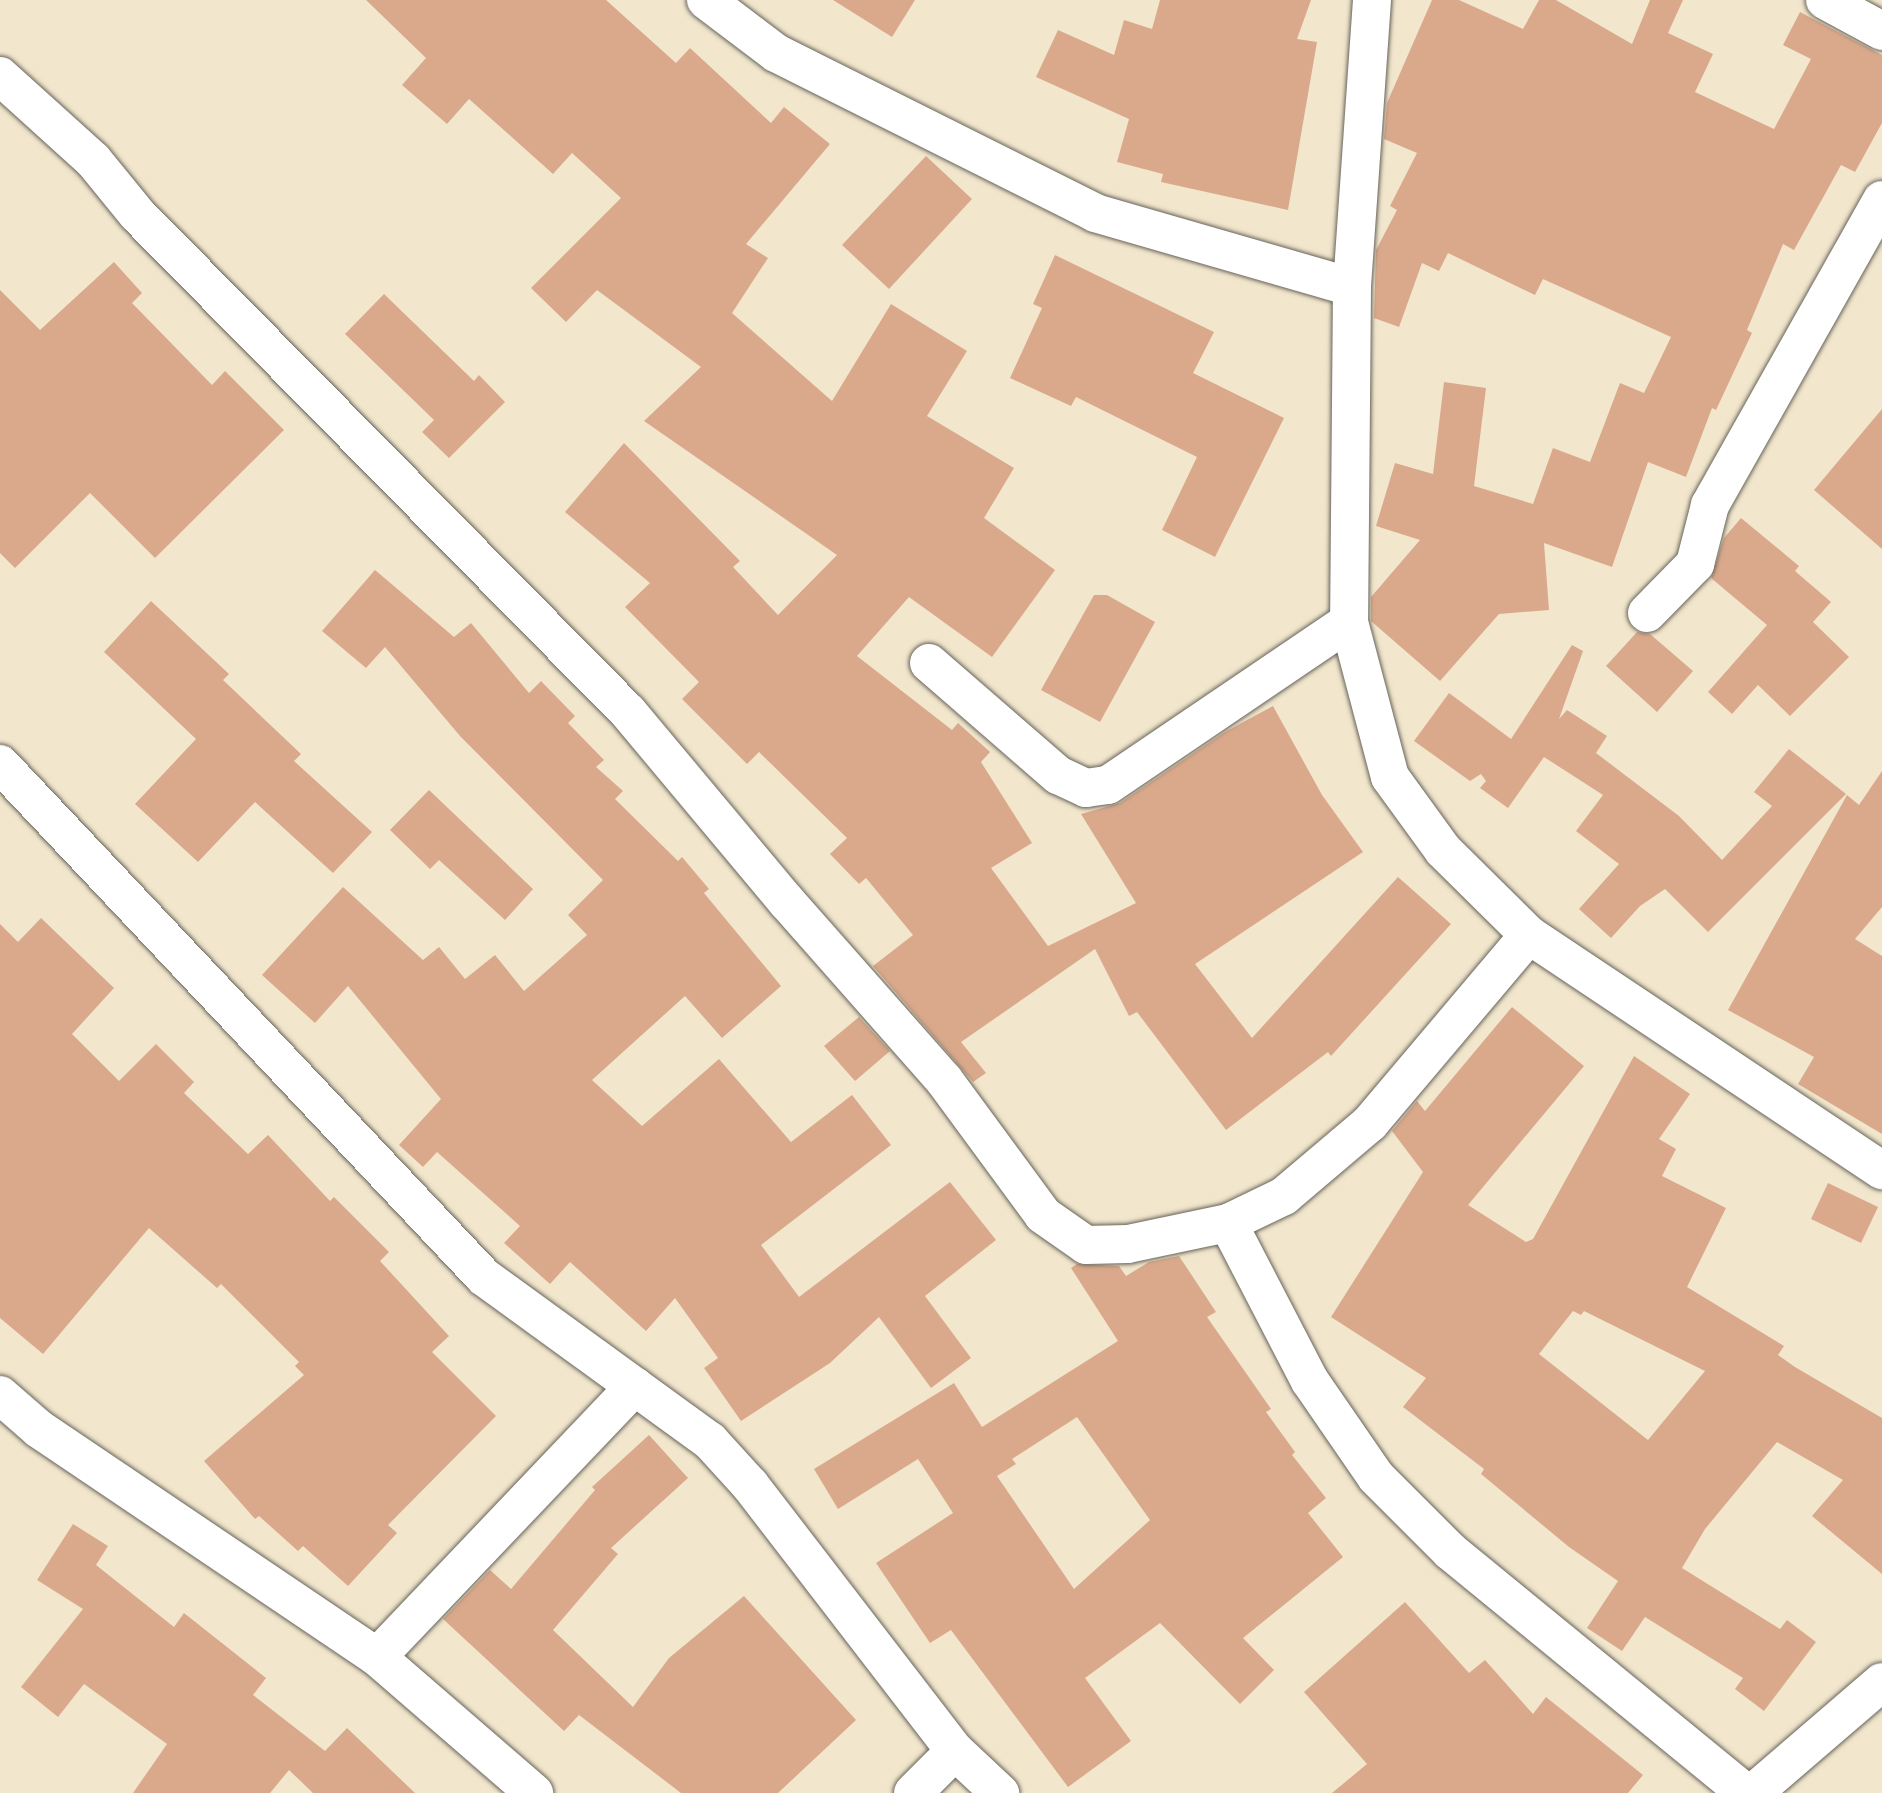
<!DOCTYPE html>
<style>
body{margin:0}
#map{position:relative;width:1882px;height:1793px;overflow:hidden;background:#f2e7cd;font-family:"IM FELL English",serif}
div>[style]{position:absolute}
.building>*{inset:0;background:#daa98c}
.roads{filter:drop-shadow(0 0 2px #67635a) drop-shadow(0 0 2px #67635a)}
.minor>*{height:38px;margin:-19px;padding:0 19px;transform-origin:19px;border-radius:19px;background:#fff}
span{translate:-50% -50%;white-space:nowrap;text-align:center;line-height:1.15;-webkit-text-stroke:5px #fbf7ec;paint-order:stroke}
</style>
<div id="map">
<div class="building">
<i style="clip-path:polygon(366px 0,606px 0,676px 63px,690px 48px,771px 123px,784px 107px,830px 144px,746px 244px,768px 258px,732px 313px,832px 401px,891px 304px,967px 351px,927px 416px,1014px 468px,984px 518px,1055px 570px,992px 657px,909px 597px,857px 656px,952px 730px,958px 723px,990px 752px,981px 762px,1032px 843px,991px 868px,1048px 946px,1136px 903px,1081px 814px,1120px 803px,1225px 732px,1273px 706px,1322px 795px,1363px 852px,1195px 964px,1252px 1038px,1398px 877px,1451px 924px,1331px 1056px,1328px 1052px,1226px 1130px,1137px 1012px,1129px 1016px,1095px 949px,961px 1042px,986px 1073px,973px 1082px,873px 966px,913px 935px,866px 878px,859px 884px,830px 854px,847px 838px,759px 752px,747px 764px,682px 699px,699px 682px,625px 607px,650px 583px,565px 512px,624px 443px,740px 561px,733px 567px,778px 615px,837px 555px,644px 421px,701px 367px,597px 290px,566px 322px,531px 288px,621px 198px,572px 153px,553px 174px,469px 99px,447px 124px,402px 85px,426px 58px)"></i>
<i style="clip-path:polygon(833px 0,915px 0,892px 37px)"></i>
<i style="clip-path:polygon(1160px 0,1311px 0,1297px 39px,1317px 42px,1288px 210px,1161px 182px,1163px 174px,1117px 162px,1129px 119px,1036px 77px,1058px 30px,1114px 55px,1124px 20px,1152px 29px)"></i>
<i style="clip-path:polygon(1432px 0,1459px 0,1523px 29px,1539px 0,1556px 0,1632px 44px,1650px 0,1683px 0,1668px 33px,1713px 54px,1695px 92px,1774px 129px,1811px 59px,1783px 45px,1800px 12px,1882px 55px,1882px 123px,1855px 172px,1841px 165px,1794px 250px,1783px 244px,1747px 330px,1752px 333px,1716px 410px,1712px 408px,1686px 477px,1648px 462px,1612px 567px,1544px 543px,1549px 610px,1499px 614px,1440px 681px,1371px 621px,1371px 597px,1420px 540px,1376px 526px,1395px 463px,1433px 474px,1444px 382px,1486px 388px,1474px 486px,1533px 504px,1553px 448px,1590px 462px,1620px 383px,1644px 393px,1671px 337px,1543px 279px,1535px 295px,1448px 253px,1439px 271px,1422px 263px,1399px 327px,1374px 318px,1376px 250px,1397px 210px,1390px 206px,1417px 153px,1384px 139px,1387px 103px)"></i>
<i style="clip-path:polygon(926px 156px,972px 199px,889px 289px,842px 245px)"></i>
<i style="clip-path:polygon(1055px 255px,1214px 332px,1193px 373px,1284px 418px,1215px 557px,1162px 530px,1197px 457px,1076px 397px,1071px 406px,1010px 378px,1042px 308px,1033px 304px)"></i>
<i style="clip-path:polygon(114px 262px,142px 293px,132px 303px,212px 385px,225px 371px,284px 430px,155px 558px,90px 493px,15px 568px,0 553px,0 290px,40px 330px)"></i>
<i style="clip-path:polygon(384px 294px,474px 381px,479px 375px,505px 402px,449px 458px,422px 432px,434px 420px,345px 334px)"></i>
<i style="clip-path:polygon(1882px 409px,1882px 549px,1814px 490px)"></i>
<i style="clip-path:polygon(1741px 518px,1799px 566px,1795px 571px,1831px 602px,1813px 622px,1849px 657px,1790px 716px,1758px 685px,1732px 714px,1708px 692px,1767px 625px,1711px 578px,1724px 538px)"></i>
<i style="clip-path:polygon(375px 570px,454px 637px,471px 623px,529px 693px,541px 681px,575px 716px,568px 723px,604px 760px,596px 767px,623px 791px,615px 799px,678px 861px,682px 857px,709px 889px,704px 893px,781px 986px,722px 1038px,685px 996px,592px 1080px,642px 1126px,719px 1059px,791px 1142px,852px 1095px,891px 1145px,761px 1245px,799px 1297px,950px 1182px,996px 1240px,925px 1296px,971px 1358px,931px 1388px,879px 1317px,830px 1363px,741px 1421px,704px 1368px,718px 1358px,675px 1298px,646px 1331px,570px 1262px,550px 1284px,504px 1243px,520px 1226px,437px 1152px,423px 1167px,399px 1145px,441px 1099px,348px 986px,315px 1023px,262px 975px,343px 887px,423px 960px,439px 947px,465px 979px,495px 955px,524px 991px,587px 935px,568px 915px,603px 880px,460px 736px,385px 647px,366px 668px,322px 631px)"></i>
<i style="clip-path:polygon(1094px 595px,1107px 595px,1155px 622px,1100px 722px,1041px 690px)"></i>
<i style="clip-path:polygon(151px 601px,229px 674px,223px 680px,301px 754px,294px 761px,372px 832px,333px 873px,255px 802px,198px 862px,135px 804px,196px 739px,104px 652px)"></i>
<i style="clip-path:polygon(1637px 632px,1650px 634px,1693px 671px,1657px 712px,1606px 666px)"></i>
<i style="clip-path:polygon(1572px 645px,1583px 651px,1559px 719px,1567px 710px,1607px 736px,1596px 753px,1679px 816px,1722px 860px,1772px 806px,1754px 792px,1789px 749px,1846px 794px,1708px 932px,1665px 889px,1640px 906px,1611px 938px,1579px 909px,1619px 864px,1576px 831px,1603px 795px,1544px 757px,1508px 808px,1480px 788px,1486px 781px,1481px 774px,1470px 781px,1414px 741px,1449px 693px,1511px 739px)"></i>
<i style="clip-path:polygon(1882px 771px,1882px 907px,1855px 939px,1882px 956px,1882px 1134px,1798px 1084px,1814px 1057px,1728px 1010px,1847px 795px,1859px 805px)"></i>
<i style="clip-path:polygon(429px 790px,533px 889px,505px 920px,439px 860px,430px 869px,390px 830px)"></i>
<i style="clip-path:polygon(41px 918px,114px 988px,72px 1034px,119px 1081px,156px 1044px,194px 1082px,184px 1093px,248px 1154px,268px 1135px,330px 1201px,334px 1197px,389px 1252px,380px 1261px,449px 1336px,432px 1352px,496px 1416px,388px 1525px,397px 1533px,348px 1586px,303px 1546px,298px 1551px,259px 1516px,255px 1519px,204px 1461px,304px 1375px,295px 1366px,299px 1362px,221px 1284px,217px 1288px,149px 1228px,43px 1354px,0 1318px,0 924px,18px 942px)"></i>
<i style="clip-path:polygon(evenodd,1512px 1007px,1584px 1066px,1468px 1205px,1526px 1242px,1533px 1239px,1634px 1056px,1690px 1094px,1659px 1139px,1676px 1149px,1662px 1176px,1726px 1208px,1687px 1287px,1784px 1346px,1778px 1355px,1795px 1367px,1882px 1418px,1882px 1574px,1812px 1516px,1843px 1480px,1777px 1442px,1705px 1529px,1682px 1568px,1780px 1629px,1787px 1620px,1816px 1642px,1764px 1711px,1735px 1689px,1743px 1678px,1645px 1617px,1622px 1651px,1587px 1628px,1618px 1581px,1569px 1547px,1481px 1474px,1484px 1469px,1403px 1407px,1426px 1378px,1331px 1317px,1423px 1172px,1392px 1131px,1417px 1101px,1425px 1111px,1512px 1007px,1573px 1311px,1581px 1315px,1584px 1311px,1705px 1371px,1648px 1440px,1539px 1354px,1573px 1311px)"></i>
<i style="clip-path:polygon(859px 1017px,890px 1051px,855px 1081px,824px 1046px)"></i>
<i style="clip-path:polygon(1828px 1183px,1878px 1207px,1861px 1243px,1811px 1219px)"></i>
<i style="clip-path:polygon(evenodd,1179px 1256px,1216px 1312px,1207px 1317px,1271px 1409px,1266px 1412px,1295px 1452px,1292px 1455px,1326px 1498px,1308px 1513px,1343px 1557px,1243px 1638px,1274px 1670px,1240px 1704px,1160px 1623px,1085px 1678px,1131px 1741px,1068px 1787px,951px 1630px,930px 1643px,876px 1563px,953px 1513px,918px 1459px,838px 1509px,814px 1469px,954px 1383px,982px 1427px,1118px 1341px,1071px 1268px,1077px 1264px,1119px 1266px,1126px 1276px,1149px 1262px,1179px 1256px,1077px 1417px,1150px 1520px,1074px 1589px,997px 1476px,1016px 1464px,1012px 1459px,1077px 1417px)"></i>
<i style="clip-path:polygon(649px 1435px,688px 1478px,611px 1548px,618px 1554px,553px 1630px,633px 1707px,669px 1658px,744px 1596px,856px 1720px,778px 1793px,681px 1793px,579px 1715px,564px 1731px,443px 1619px,490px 1570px,511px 1589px,595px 1490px,592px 1487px)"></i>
<i style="clip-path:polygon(73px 1524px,108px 1546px,96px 1565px,174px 1627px,184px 1613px,266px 1678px,253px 1695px,325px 1751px,347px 1728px,415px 1793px,313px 1793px,289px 1770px,270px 1793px,133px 1793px,167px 1744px,84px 1684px,58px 1717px,21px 1687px,83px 1609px,37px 1580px)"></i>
<i style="clip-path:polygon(1405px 1602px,1469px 1673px,1485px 1660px,1533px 1714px,1546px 1697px,1643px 1775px,1628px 1793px,1332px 1793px,1367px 1764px,1304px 1692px)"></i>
</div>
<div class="roads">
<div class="minor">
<i style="left:706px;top:0;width:88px;rotate:37.1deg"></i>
<i style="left:776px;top:53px;width:357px;rotate:26.6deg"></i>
<i style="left:1095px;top:213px;width:267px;rotate:16.1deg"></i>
<i style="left:1372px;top:0;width:288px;rotate:94deg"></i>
<i style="left:1352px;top:287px;width:335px;rotate:90.5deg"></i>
<i style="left:1349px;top:622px;width:160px;rotate:75.2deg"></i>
<i style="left:1390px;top:777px;width:90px;rotate:54deg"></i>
<i style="left:1443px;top:850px;width:121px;rotate:44.7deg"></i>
<i style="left:1529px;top:935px;width:424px;rotate:33.7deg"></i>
<i style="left:1825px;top:0;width:65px;rotate:28.5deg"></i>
<i style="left:0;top:76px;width:125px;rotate:42.1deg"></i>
<i style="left:93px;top:160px;width:70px;rotate:50.8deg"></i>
<i style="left:137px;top:214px;width:699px;rotate:45.41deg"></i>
<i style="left:628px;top:712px;width:248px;rotate:50.1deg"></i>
<i style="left:787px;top:902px;width:237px;rotate:48.6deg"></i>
<i style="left:944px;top:1080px;width:167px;rotate:53.7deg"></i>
<i style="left:1043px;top:1215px;width:52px;rotate:34.9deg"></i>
<i style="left:1086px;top:1245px;width:42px;rotate:-1.4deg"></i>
<i style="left:1128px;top:1244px;width:102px;rotate:-11.9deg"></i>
<i style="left:1228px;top:1223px;width:62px;rotate:-25.7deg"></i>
<i style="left:1284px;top:1196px;width:113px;rotate:-40.3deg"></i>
<i style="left:1370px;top:1123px;width:246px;rotate:-49.8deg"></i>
<i style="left:1647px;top:613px;width:69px;rotate:-45.6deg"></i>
<i style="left:1695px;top:564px;width:61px;rotate:-75.7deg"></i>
<i style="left:1710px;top:505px;width:350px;rotate:-60.6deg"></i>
<i style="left:929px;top:663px;width:171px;rotate:41deg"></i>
<i style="left:1058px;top:775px;width:31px;rotate:25deg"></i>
<i style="left:1086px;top:788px;width:22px;rotate:-8deg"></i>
<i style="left:1108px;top:785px;width:291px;rotate:-34.1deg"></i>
<i style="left:0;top:764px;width:705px;rotate:46.67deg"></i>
<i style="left:484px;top:1277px;width:279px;rotate:36deg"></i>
<i style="left:710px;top:1441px;width:59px;rotate:47.7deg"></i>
<i style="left:750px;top:1485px;width:336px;rotate:52.4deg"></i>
<i style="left:955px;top:1751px;width:62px;rotate:43deg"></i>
<i style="left:1228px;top:1223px;width:178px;rotate:62.6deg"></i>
<i style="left:1310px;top:1381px;width:116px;rotate:55.5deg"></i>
<i style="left:1376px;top:1477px;width:105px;rotate:45deg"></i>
<i style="left:1450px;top:1551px;width:382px;rotate:39.3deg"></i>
<i style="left:0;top:1395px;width:52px;rotate:41.1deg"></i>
<i style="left:39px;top:1429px;width:408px;rotate:34deg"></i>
<i style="left:377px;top:1657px;width:208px;rotate:40.9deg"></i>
<i style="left:377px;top:1657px;width:374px;rotate:-46.4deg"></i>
<i style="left:913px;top:1793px;width:59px;rotate:-45deg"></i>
<i style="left:1753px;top:1793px;width:170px;rotate:-40.7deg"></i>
</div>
</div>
</div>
